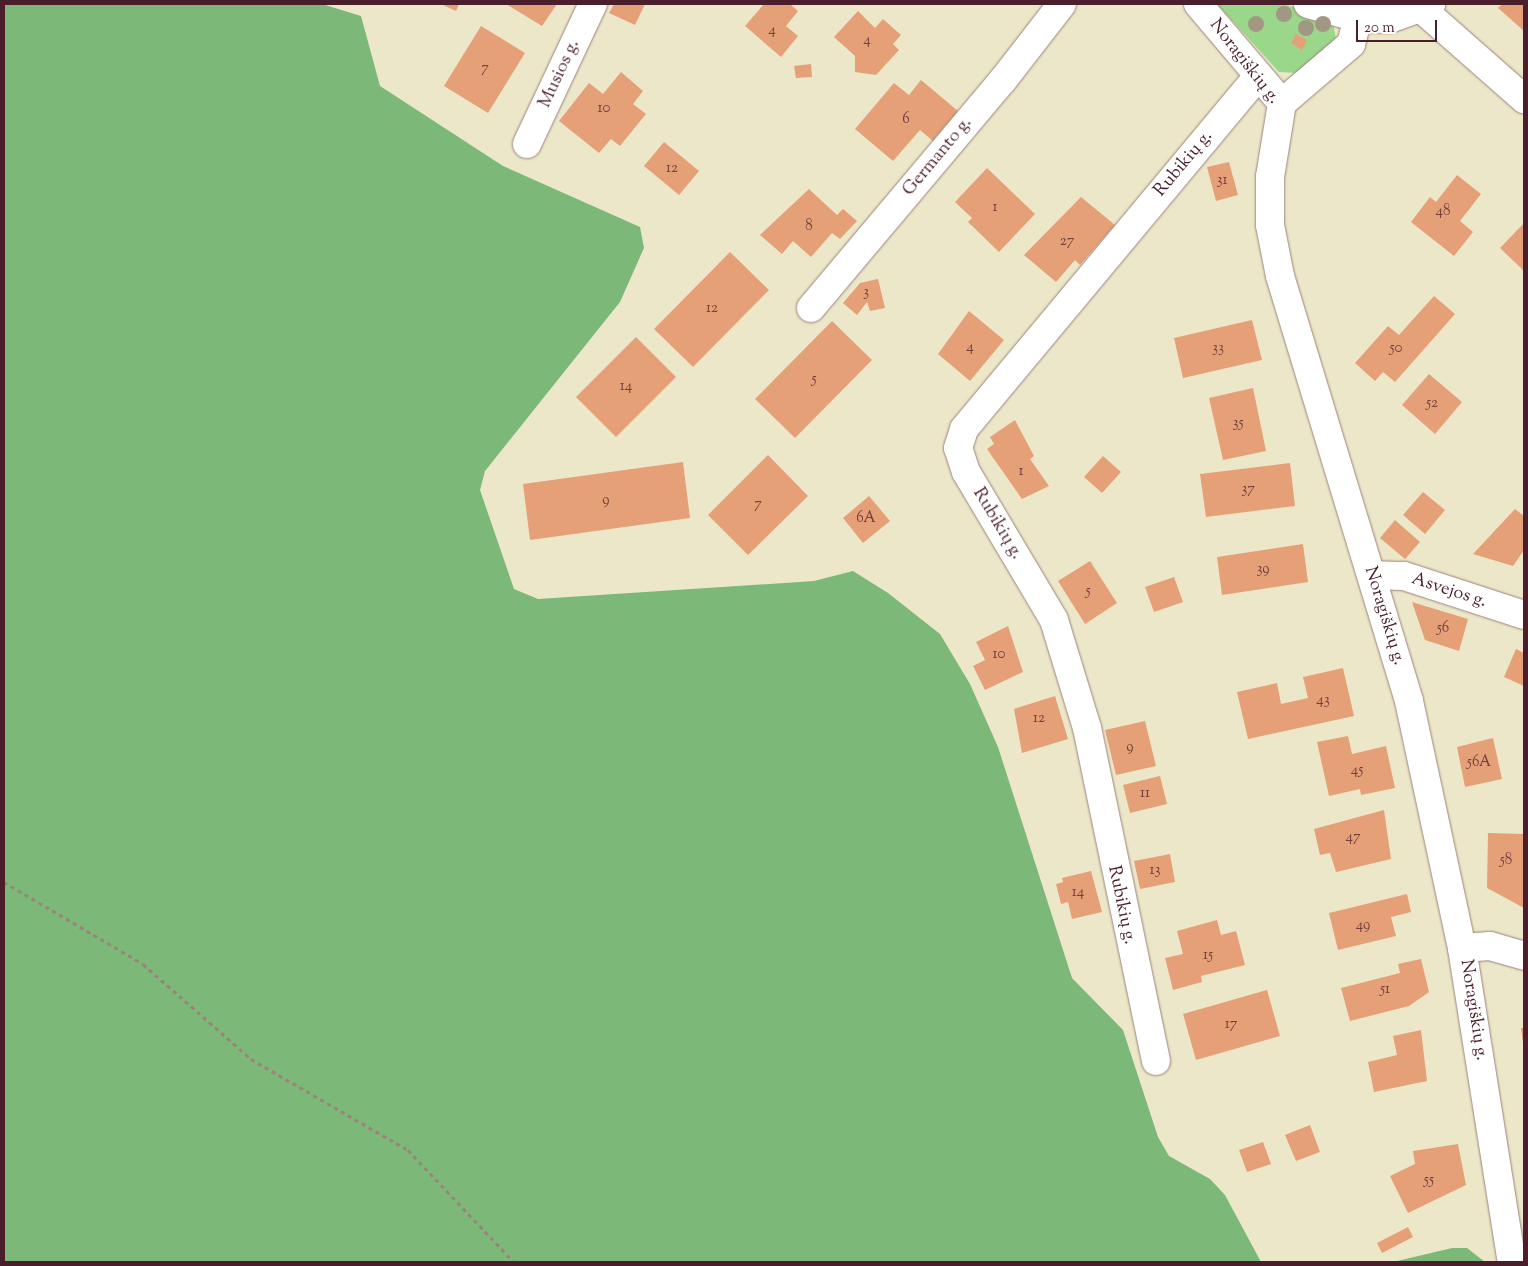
<!DOCTYPE html>
<meta charset="utf-8">
<style>
body{margin:0}
#map{position:relative;width:1528px;height:1266px;overflow:hidden;background:#ede7ca;font-family:"Sorts Mill Goudy",serif}
div>[style]{position:absolute}
.green>*{inset:0;background:#9bd78b}
.forest>*{inset:0;background:#7cb877}
.building>*{inset:0;background:#e5a078}
.path>*{height:3px;margin-top:-1.5px;transform-origin:0;background:repeating-linear-gradient(90deg,#9c837a 0 4px,transparent 0 8px)}
.roads{filter:drop-shadow(0 0 1px #9c837a) drop-shadow(0 0 1px #9c837a)}
.minor>*{height:28px;margin:-14px;padding:0 14px;transform-origin:14px;border-radius:14px;background:#fff}
.trees>*{width:16px;height:16px;margin:-8px;border-radius:50%;background:#a19782}
span{translate:-50% -50%;white-space:nowrap;text-align:center;line-height:1.15;-webkit-text-stroke:4px #fff;paint-order:stroke}
.number-label{font-size:15px;color:#713f3e}
.number-label span{-webkit-text-stroke-width:0}
.street-label{font-size:18px;color:#4a1f2b}
.frame{position:absolute;inset:0;border:5px solid #4a1f2b;pointer-events:none}
.scale{position:absolute;left:1356px;top:20px;width:81px;height:22px;box-sizing:border-box;border:2px solid #4a1f2b;border-top:0;padding-left:6px;font-size:15px;line-height:18px;white-space:nowrap;color:#4a1f2b;-webkit-text-stroke:4px #fff;paint-order:stroke}
</style>
<div id="map">
<div class="green">
<i style="clip-path:polygon(1217px 4px,1283px 4px,1332px 19px,1336px 38px,1298px 73px,1279px 72px)"></i>
</div>
<div class="forest">
<i style="clip-path:polygon(4px 4px,322px 4px,361px 16px,380px 86px,503px 166px,640px 227px,644px 248px,620px 302px,485px 471px,480px 490px,514px 589px,538px 599px,814px 581px,853px 571px,888px 593px,940px 634px,970px 684px,998px 747px,1072px 978px,1123px 1030px,1158px 1137px,1169px 1156px,1210px 1179px,1225px 1195px,1261px 1262px,4px 1262px)"></i>
<i style="clip-path:polygon(1452px 1248px,1467px 1248px,1485px 1262px,1393px 1262px)"></i>
</div>
<div class="building">
<i style="clip-path:polygon(441px 4px,459px 4px,456px 11px)"></i>
<i style="clip-path:polygon(506px 4px,557px 4px,542px 26px)"></i>
<i style="clip-path:polygon(614px 4px,645px 4px,635px 25px,609px 13px)"></i>
<i style="clip-path:polygon(764px 4px,790px 4px,798px 11px,786px 26px,798px 36px,781px 57px,745px 26px)"></i>
<i style="clip-path:polygon(1502px 4px,1524px 4px,1524px 31px,1498px 8px)"></i>
<i style="clip-path:polygon(858px 11px,875px 28px,883px 19px,901px 35px,893px 44px,899px 50px,876px 75px,855px 72px,855px 56px,834px 37px)"></i>
<i style="clip-path:polygon(481px 26px,525px 53px,488px 113px,444px 86px)"></i>
<i style="clip-path:polygon(1296px 34px,1307px 40px,1302px 50px,1291px 43px)"></i>
<i style="clip-path:polygon(811px 64px,812px 77px,796px 78px,794px 66px)"></i>
<i style="clip-path:polygon(621px 72px,643px 91px,633px 104px,646px 114px,620px 146px,611px 139px,599px 153px,559px 121px,589px 83px,603px 94px)"></i>
<i style="clip-path:polygon(921px 80px,958px 111px,933px 141px,920px 130px,893px 161px,855px 129px,894px 83px,909px 95px)"></i>
<i style="clip-path:polygon(664px 142px,699px 171px,679px 195px,644px 166px)"></i>
<i style="clip-path:polygon(1229px 162px,1238px 195px,1216px 201px,1207px 167px)"></i>
<i style="clip-path:polygon(987px 168px,1035px 214px,999px 252px,968px 222px,972px 218px,955px 202px)"></i>
<i style="clip-path:polygon(1457px 175px,1481px 194px,1460px 221px,1473px 232px,1454px 256px,1411px 222px,1430px 197px,1436px 202px)"></i>
<i style="clip-path:polygon(809px 189px,837px 215px,843px 209px,857px 221px,840px 239px,832px 233px,811px 257px,793px 241px,782px 254px,760px 235px)"></i>
<i style="clip-path:polygon(1081px 197px,1115px 225px,1080px 265px,1075px 260px,1056px 282px,1024px 255px)"></i>
<i style="clip-path:polygon(1524px 223px,1524px 271px,1500px 248px)"></i>
<i style="clip-path:polygon(730px 252px,769px 290px,693px 367px,654px 329px)"></i>
<i style="clip-path:polygon(878px 279px,885px 308px,870px 311px,867px 302px,857px 315px,843px 303px,860px 283px)"></i>
<i style="clip-path:polygon(1434px 296px,1455px 314px,1395px 382px,1383px 372px,1375px 381px,1355px 363px,1388px 326px,1399px 335px)"></i>
<i style="clip-path:polygon(969px 311px,1004px 340px,970px 381px,938px 354px)"></i>
<i style="clip-path:polygon(1252px 320px,1262px 360px,1183px 378px,1174px 338px)"></i>
<i style="clip-path:polygon(832px 321px,872px 360px,795px 438px,755px 399px)"></i>
<i style="clip-path:polygon(636px 337px,676px 377px,616px 437px,576px 397px)"></i>
<i style="clip-path:polygon(1429px 374px,1462px 402px,1435px 434px,1402px 405px)"></i>
<i style="clip-path:polygon(1253px 388px,1266px 451px,1223px 460px,1209px 398px)"></i>
<i style="clip-path:polygon(1015px 420px,1034px 456px,1030px 459px,1049px 486px,1022px 499px,987px 449px,994px 444px,990px 437px)"></i>
<i style="clip-path:polygon(768px 455px,808px 496px,748px 555px,708px 515px)"></i>
<i style="clip-path:polygon(1103px 456px,1121px 472px,1102px 493px,1084px 477px)"></i>
<i style="clip-path:polygon(683px 462px,690px 518px,530px 540px,523px 484px)"></i>
<i style="clip-path:polygon(1290px 463px,1295px 506px,1206px 517px,1200px 474px)"></i>
<i style="clip-path:polygon(1423px 492px,1445px 510px,1425px 534px,1403px 515px)"></i>
<i style="clip-path:polygon(869px 496px,890px 521px,863px 543px,843px 518px)"></i>
<i style="clip-path:polygon(1515px 509px,1524px 516px,1524px 550px,1513px 566px,1473px 554px)"></i>
<i style="clip-path:polygon(1395px 520px,1420px 542px,1405px 559px,1380px 538px)"></i>
<i style="clip-path:polygon(1303px 544px,1308px 582px,1222px 595px,1217px 557px)"></i>
<i style="clip-path:polygon(1090px 561px,1117px 603px,1085px 624px,1058px 581px)"></i>
<i style="clip-path:polygon(1174px 577px,1183px 602px,1154px 612px,1145px 587px)"></i>
<i style="clip-path:polygon(1412px 602px,1468px 619px,1459px 651px,1425px 640px)"></i>
<i style="clip-path:polygon(1008px 626px,1023px 672px,985px 690px,973px 666px,985px 660px,976px 642px)"></i>
<i style="clip-path:polygon(1516px 649px,1524px 653px,1524px 686px,1504px 677px)"></i>
<i style="clip-path:polygon(1343px 668px,1354px 716px,1248px 739px,1237px 692px,1277px 683px,1281px 704px,1308px 698px,1303px 677px)"></i>
<i style="clip-path:polygon(1055px 696px,1068px 739px,1022px 753px,1014px 709px)"></i>
<i style="clip-path:polygon(1145px 721px,1156px 766px,1116px 775px,1105px 730px)"></i>
<i style="clip-path:polygon(1348px 736px,1352px 754px,1386px 746px,1395px 788px,1361px 795px,1360px 789px,1329px 796px,1317px 742px)"></i>
<i style="clip-path:polygon(1493px 738px,1502px 779px,1465px 787px,1457px 747px)"></i>
<i style="clip-path:polygon(1160px 776px,1167px 804px,1130px 813px,1123px 785px)"></i>
<i style="clip-path:polygon(1384px 810px,1391px 859px,1336px 872px,1330px 853px,1320px 855px,1314px 829px)"></i>
<i style="clip-path:polygon(1488px 833px,1524px 834px,1524px 908px,1487px 888px)"></i>
<i style="clip-path:polygon(1170px 854px,1175px 882px,1140px 889px,1134px 861px)"></i>
<i style="clip-path:polygon(1091px 871px,1102px 912px,1072px 919px,1068px 902px,1061px 904px,1056px 884px,1063px 882px,1062px 878px)"></i>
<i style="clip-path:polygon(1407px 894px,1411px 912px,1391px 917px,1396px 936px,1338px 950px,1329px 913px)"></i>
<i style="clip-path:polygon(1217px 920px,1221px 935px,1236px 931px,1245px 965px,1201px 976px,1202px 982px,1173px 990px,1165px 958px,1183px 954px,1177px 931px)"></i>
<i style="clip-path:polygon(1421px 959px,1429px 992px,1409px 1006px,1350px 1021px,1341px 988px,1400px 973px,1398px 964px)"></i>
<i style="clip-path:polygon(1267px 990px,1280px 1036px,1196px 1060px,1183px 1014px)"></i>
<i style="clip-path:polygon(1521px 1028px,1524px 1028px,1524px 1043px,1523px 1043px)"></i>
<i style="clip-path:polygon(1421px 1030px,1427px 1081px,1374px 1092px,1368px 1062px,1397px 1055px,1393px 1036px)"></i>
<i style="clip-path:polygon(1310px 1125px,1320px 1152px,1296px 1161px,1285px 1135px)"></i>
<i style="clip-path:polygon(1263px 1142px,1271px 1164px,1247px 1172px,1239px 1150px)"></i>
<i style="clip-path:polygon(1458px 1144px,1466px 1185px,1408px 1213px,1390px 1176px,1415px 1164px,1413px 1151px)"></i>
<i style="clip-path:polygon(1408px 1227px,1413px 1237px,1382px 1253px,1377px 1243px)"></i>
</div>
<div class="path">
<i style="left:4px;top:882px;width:161px;rotate:30.5deg"></i>
<i style="left:143px;top:964px;width:144px;rotate:41.3deg"></i>
<i style="left:251px;top:1059px;width:181px;rotate:30.1deg"></i>
<i style="left:408px;top:1150px;width:154px;rotate:46.6deg"></i>
</div>
<div class="roads">
<div class="minor">
<i style="left:1198px;top:4px;width:130px;rotate:49.7deg"></i>
<i style="left:1282px;top:103px;width:75px;rotate:99.2deg"></i>
<i style="left:1270px;top:177px;width:48px;rotate:90deg"></i>
<i style="left:1270px;top:225px;width:52px;rotate:78.9deg"></i>
<i style="left:1280px;top:276px;width:444px;rotate:73.1deg"></i>
<i style="left:1409px;top:701px;width:253px;rotate:77.9deg"></i>
<i style="left:1462px;top:948px;width:318px;rotate:81deg"></i>
<i style="left:1308px;top:4px;width:52px;rotate:15.6deg"></i>
<i style="left:1358px;top:18px;width:31px;rotate:2deg"></i>
<i style="left:1389px;top:19px;width:45px;rotate:-19.7deg"></i>
<i style="left:1423px;top:10px;width:135px;rotate:41.4deg"></i>
<i style="left:1282px;top:103px;width:91px;rotate:-40.5deg"></i>
<i style="left:1351px;top:44px;width:27px;rotate:-75deg"></i>
<i style="left:527px;top:144px;width:155px;rotate:-64.8deg"></i>
<i style="left:811px;top:308px;width:298px;rotate:-49.9deg"></i>
<i style="left:1003px;top:80px;width:96px;rotate:-52.2deg"></i>
<i style="left:1372px;top:575px;width:32px;rotate:2deg"></i>
<i style="left:1404px;top:576px;width:126px;rotate:18deg"></i>
<i style="left:1462px;top:948px;width:28px;rotate:-4deg"></i>
<i style="left:1490px;top:946px;width:35px;rotate:16deg"></i>
<i style="left:1156px;top:1061px;width:340px;rotate:-101.7deg"></i>
<i style="left:1087px;top:728px;width:113px;rotate:-107deg"></i>
<i style="left:1054px;top:620px;width:172px;rotate:-120.7deg"></i>
<i style="left:966px;top:472px;width:25px;rotate:-108deg"></i>
<i style="left:958px;top:448px;width:20px;rotate:-72deg"></i>
<i style="left:964px;top:429px;width:459px;rotate:-50.2deg"></i>
</div>
</div>
<div class="trees">
<i style="left:1284px;top:14px"></i>
<i style="left:1256px;top:24px"></i>
<i style="left:1323px;top:24px"></i>
<i style="left:1306px;top:28px"></i>
</div>
<div class="number-label">
<span style="left:772px;top:31px">4</span>
<span style="left:867px;top:41px">4</span>
<span style="left:485px;top:69px">7</span>
<span style="left:604px;top:109px">10</span>
<span style="left:906px;top:120px">6</span>
<span style="left:672px;top:169px">12</span>
<span style="left:1222px;top:181px">31</span>
<span style="left:995px;top:208px">1</span>
<span style="left:1443px;top:212px">48</span>
<span style="left:809px;top:227px">8</span>
<span style="left:1067px;top:242px">27</span>
<span style="left:866px;top:293px">3</span>
<span style="left:712px;top:309px">12</span>
<span style="left:970px;top:348px">4</span>
<span style="left:1218px;top:349px">33</span>
<span style="left:1396px;top:349px">50</span>
<span style="left:814px;top:380px">5</span>
<span style="left:626px;top:387px">14</span>
<span style="left:1432px;top:404px">52</span>
<span style="left:1238px;top:424px">35</span>
<span style="left:1021px;top:472px">1</span>
<span style="left:1248px;top:490px">37</span>
<span style="left:606px;top:501px">9</span>
<span style="left:758px;top:505px">7</span>
<span style="left:866px;top:519px">6A</span>
<span style="left:1263px;top:570px">39</span>
<span style="left:1088px;top:592px">5</span>
<span style="left:1443px;top:629px">56</span>
<span style="left:999px;top:655px">10</span>
<span style="left:1323px;top:701px">43</span>
<span style="left:1039px;top:719px">12</span>
<span style="left:1130px;top:748px">9</span>
<span style="left:1479px;top:763px">56A</span>
<span style="left:1357px;top:771px">45</span>
<span style="left:1145px;top:794px">11</span>
<span style="left:1353px;top:838px">47</span>
<span style="left:1506px;top:861px">58</span>
<span style="left:1155px;top:871px">13</span>
<span style="left:1078px;top:893px">14</span>
<span style="left:1363px;top:926px">49</span>
<span style="left:1208px;top:956px">15</span>
<span style="left:1385px;top:990px">51</span>
<span style="left:1231px;top:1025px">17</span>
<span style="left:1429px;top:1181px">55</span>
</div>
<div class="street-label">
<span style="left:1244px;top:62px;rotate:52deg">Noragiškių g.</span>
<span style="left:560px;top:74px;rotate:-65deg">Musios g.</span>
<span style="left:938px;top:157px;rotate:-50deg">Germanto g.</span>
<span style="left:1184px;top:164px;rotate:-50deg">Rubikių g.</span>
<span style="left:997px;top:524px;rotate:59deg">Rubikių g.</span>
<span style="left:1449px;top:591px;rotate:18deg">Asvejos g.</span>
<span style="left:1384px;top:616px;rotate:73deg">Noragiškių g.</span>
<span style="left:1121px;top:905px;rotate:78deg">Rubikių g.</span>
<span style="left:1473px;top:1010px;rotate:81deg">Noragiškių g.</span>
</div>
<div class="frame"></div>
<div class="scale">20 m</div>
</div>
